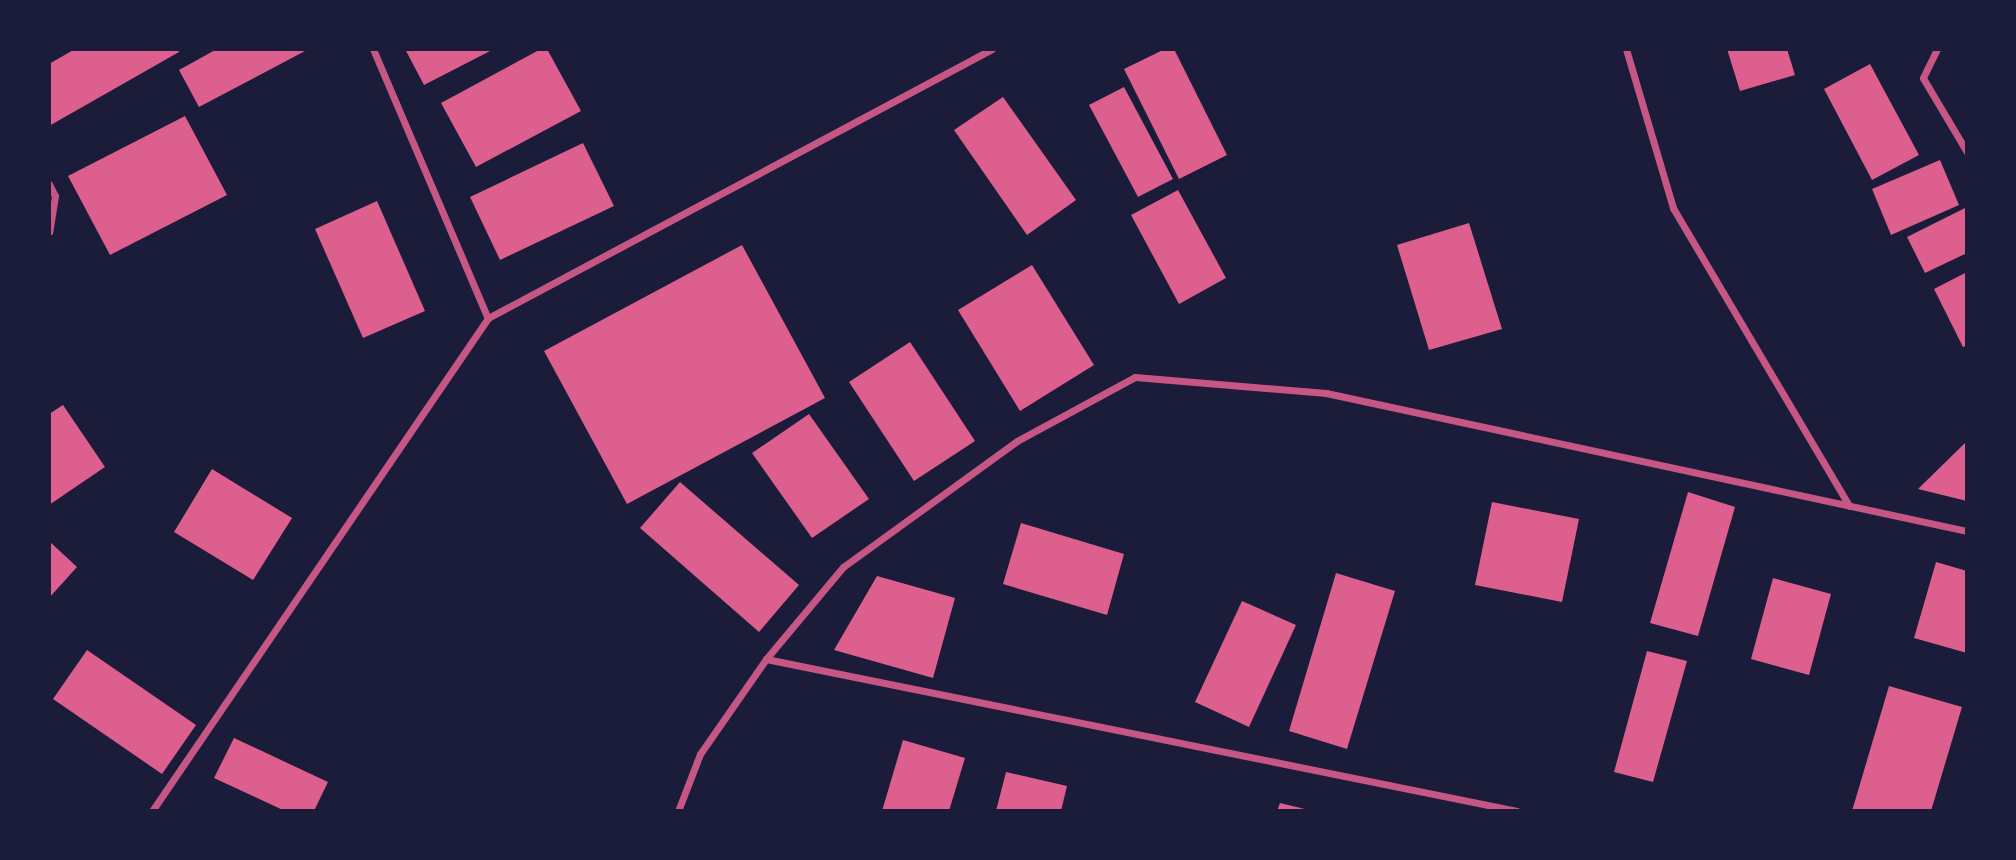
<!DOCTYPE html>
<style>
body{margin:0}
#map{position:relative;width:2016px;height:860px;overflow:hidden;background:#1b1b3a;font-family:"Sofia Sans Condensed",sans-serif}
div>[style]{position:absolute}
.building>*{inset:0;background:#dd5f8e}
.minor>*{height:7px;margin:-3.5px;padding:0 3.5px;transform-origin:3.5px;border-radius:3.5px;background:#c65784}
span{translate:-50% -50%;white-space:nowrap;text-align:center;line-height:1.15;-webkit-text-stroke:6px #1b1b3a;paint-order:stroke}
.frame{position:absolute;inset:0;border:51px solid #1b1b3a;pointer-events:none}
</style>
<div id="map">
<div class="building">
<i style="clip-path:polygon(75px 49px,178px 49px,179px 52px,49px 126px,49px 64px)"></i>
<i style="clip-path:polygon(217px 49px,304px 49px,305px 51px,199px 107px,179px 70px)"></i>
<i style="clip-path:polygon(405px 49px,494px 49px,424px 85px)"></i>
<i style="clip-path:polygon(541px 49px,547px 49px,581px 111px,476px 167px,441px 103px)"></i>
<i style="clip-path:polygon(1165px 49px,1174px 49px,1227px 155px,1179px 179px,1124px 69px)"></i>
<i style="clip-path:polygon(1727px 49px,1787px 49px,1795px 75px,1740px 91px)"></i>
<i style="clip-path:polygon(1870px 64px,1919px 155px,1872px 180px,1824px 89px)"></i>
<i style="clip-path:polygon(1124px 87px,1173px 179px,1138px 197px,1089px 105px)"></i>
<i style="clip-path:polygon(1003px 97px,1076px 200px,1027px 235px,954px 130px)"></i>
<i style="clip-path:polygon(185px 116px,227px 195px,110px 255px,68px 176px)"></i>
<i style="clip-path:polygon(583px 143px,614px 206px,500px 260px,470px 197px)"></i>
<i style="clip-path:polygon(1940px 160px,1959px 205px,1891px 235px,1872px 189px)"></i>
<i style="clip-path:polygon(1178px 190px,1226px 278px,1179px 304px,1131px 215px)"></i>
<i style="clip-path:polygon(377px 201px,425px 311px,363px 338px,315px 229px)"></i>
<i style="clip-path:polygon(1967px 207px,1967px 253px,1925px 273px,1907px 237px)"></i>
<i style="clip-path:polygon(1469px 223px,1502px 329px,1429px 350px,1397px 245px)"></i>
<i style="clip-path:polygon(742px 245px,825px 398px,627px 504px,544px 351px)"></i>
<i style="clip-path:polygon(1032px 265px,1094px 365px,1020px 411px,958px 310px)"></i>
<i style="clip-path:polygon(1967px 272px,1967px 345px,1963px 347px,1934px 289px)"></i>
<i style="clip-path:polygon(910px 342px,975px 441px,914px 481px,849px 382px)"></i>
<i style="clip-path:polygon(63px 405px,105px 467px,49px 505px,49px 414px)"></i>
<i style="clip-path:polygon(809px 414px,869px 499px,812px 538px,752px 453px)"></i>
<i style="clip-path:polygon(1967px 441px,1967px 501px,1918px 489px)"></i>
<i style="clip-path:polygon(212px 469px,292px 518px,253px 580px,174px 532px)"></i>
<i style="clip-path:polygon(680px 482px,799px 585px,759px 632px,640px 528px)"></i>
<i style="clip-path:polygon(1688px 492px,1735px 507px,1698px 636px,1650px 623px)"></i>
<i style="clip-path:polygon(1492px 502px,1579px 519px,1562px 602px,1475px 585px)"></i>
<i style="clip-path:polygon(1021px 523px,1124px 554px,1107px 615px,1003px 584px)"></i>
<i style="clip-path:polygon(49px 541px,77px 567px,49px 598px)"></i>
<i style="clip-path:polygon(1936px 562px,1967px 571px,1967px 653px,1914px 638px)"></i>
<i style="clip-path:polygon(1336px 573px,1395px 591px,1347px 749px,1289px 731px)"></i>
<i style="clip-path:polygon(877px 576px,955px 598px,933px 678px,834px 650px)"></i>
<i style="clip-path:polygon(1773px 578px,1831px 594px,1809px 675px,1751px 659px)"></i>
<i style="clip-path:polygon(1242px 601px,1296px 625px,1249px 727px,1195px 702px)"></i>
<i style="clip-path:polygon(87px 650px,196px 725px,162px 774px,53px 699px)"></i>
<i style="clip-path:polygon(1647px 651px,1687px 661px,1653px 782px,1614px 772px)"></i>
<i style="clip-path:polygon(1889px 686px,1962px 707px,1931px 811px,1852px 811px)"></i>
<i style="clip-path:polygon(234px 738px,328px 782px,314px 811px,285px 811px,214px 778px)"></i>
<i style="clip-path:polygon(903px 740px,965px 758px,949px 811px,882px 811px)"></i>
<i style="clip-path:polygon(1006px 772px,1067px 786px,1061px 811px,996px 811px)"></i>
<i style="clip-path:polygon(1280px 803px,1309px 810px,1309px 811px,1277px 811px)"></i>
</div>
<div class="minor">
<i style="left:373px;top:49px;width:293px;rotate:66.9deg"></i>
<i style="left:1626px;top:49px;width:166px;rotate:73.5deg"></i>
<i style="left:1673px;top:208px;width:346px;rotate:59.4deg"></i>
<i style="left:1937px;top:49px;width:32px;rotate:116deg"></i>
<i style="left:1923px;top:78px;width:86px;rotate:59.3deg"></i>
<i style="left:49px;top:184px;width:13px;rotate:63deg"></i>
<i style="left:55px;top:196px;width:36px;rotate:99deg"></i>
<i style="left:766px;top:659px;width:766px;rotate:11.44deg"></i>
<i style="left:152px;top:811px;width:597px;rotate:-55.72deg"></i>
<i style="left:488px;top:318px;width:571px;rotate:-28.09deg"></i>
<i style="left:678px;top:811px;width:61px;rotate:-68.9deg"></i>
<i style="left:700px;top:754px;width:116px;rotate:-55.2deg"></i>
<i style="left:766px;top:659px;width:120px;rotate:-50.1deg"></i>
<i style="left:843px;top:567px;width:215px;rotate:-35.9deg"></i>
<i style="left:1017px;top:441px;width:134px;rotate:-28.5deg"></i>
<i style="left:1135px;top:377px;width:192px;rotate:4.8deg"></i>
<i style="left:1326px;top:393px;width:656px;rotate:12.15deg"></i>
</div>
<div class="frame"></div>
</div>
